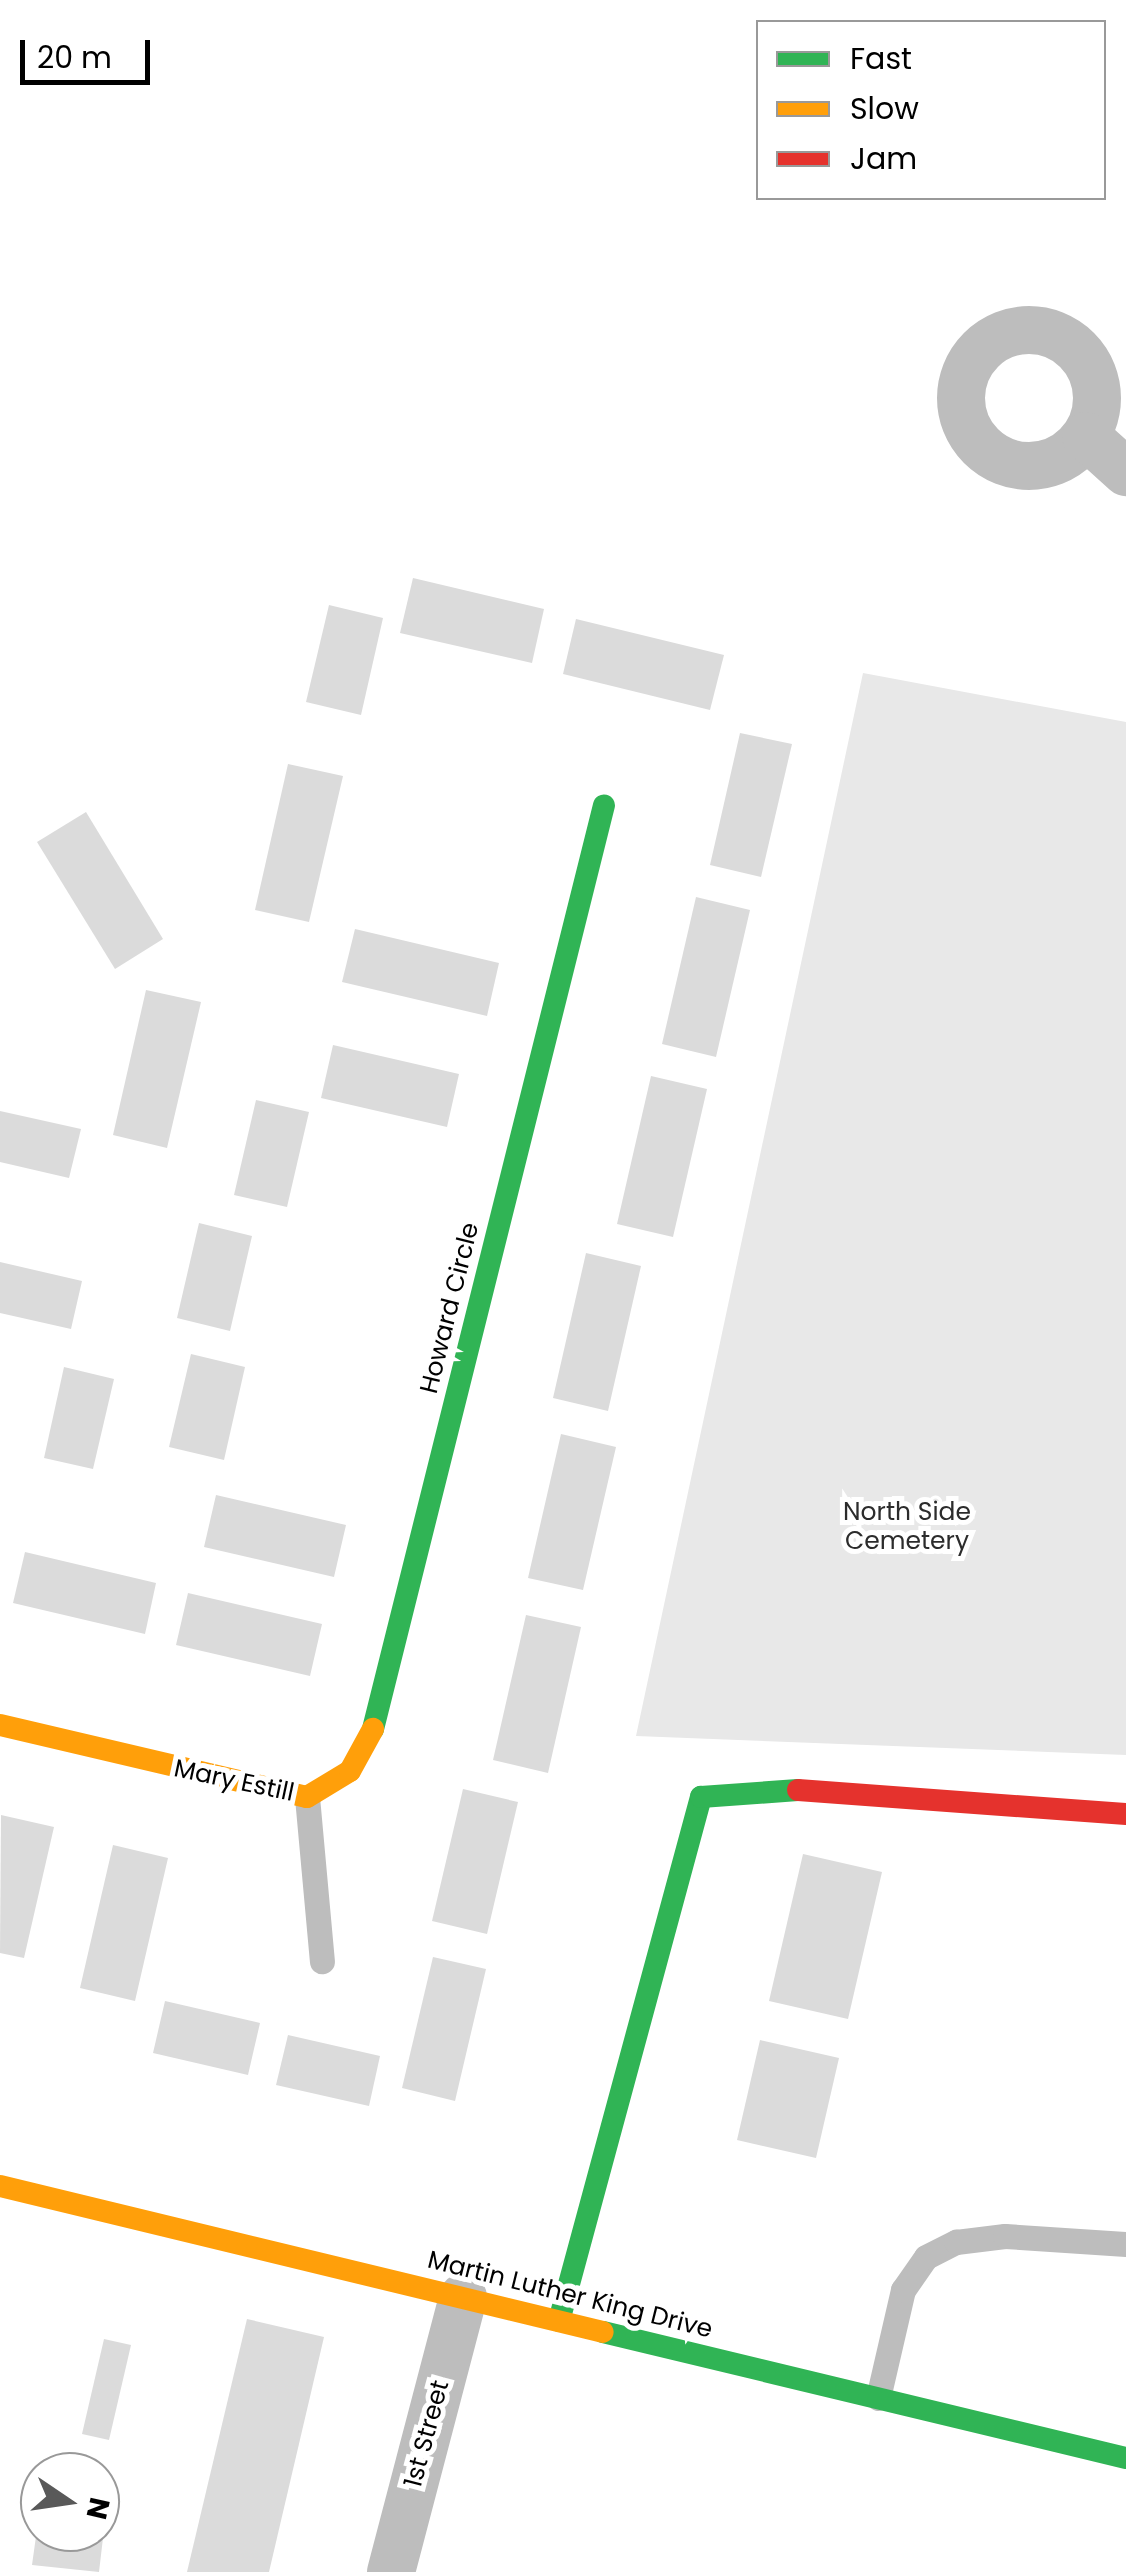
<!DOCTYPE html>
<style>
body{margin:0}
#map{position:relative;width:1126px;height:2572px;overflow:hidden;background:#fff;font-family:Poppins,sans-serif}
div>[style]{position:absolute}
.green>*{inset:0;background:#e8e8e8}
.building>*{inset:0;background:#dbdbdb}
.lane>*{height:25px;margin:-12.5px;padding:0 12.5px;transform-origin:12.5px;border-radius:12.5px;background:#bdbdbd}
.street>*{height:48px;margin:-24px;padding:0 24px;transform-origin:24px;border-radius:24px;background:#bdbdbd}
.street>.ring{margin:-24px;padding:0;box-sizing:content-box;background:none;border:48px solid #bdbdbd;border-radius:50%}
.fast>*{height:22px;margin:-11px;padding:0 11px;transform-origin:11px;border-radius:11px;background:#30b455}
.slow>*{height:22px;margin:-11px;padding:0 11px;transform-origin:11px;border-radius:11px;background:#ff9f0a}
.jam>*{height:22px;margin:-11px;padding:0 11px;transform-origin:11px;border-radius:11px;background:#e5322d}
span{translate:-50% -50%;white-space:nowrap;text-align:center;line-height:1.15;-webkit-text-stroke:10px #fff;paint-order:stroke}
.street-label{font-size:25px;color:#000}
.park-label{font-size:25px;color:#2c2c2c}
.legend{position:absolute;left:756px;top:20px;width:350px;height:180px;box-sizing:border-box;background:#fff;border:2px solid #999;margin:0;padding:12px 18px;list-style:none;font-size:30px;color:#000}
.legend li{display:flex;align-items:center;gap:20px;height:50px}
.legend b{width:50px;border:2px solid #999}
.north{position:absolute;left:20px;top:2452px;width:100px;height:100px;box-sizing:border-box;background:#fff;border:2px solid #999;border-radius:50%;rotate:103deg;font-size:28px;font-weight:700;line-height:40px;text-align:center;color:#000}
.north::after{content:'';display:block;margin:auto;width:35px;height:45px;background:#595959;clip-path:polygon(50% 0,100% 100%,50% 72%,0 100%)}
.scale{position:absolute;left:20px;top:40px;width:130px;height:45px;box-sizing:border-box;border:5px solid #000;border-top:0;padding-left:12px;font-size:30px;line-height:35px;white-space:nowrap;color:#000;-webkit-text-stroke:8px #fff;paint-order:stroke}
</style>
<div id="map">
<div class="green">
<i style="clip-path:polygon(863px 673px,1126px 722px,1126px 1755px,636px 1736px)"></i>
</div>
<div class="building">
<i style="clip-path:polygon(413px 578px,544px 609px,532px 663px,400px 633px)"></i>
<i style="clip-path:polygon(329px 605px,383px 618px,361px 715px,306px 702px)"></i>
<i style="clip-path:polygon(576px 619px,724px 655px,710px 710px,563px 674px)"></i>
<i style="clip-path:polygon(740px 733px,792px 744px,761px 877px,710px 865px)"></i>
<i style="clip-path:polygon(288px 764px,343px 776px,309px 922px,255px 910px)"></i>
<i style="clip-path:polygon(86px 812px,163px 939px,115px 969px,37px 842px)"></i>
<i style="clip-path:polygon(696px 897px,750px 910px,716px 1057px,662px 1044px)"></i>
<i style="clip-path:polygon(355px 929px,499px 963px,487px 1016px,342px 982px)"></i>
<i style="clip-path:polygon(146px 990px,201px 1002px,167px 1148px,113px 1135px)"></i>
<i style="clip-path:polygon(333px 1045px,459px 1074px,447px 1127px,321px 1098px)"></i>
<i style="clip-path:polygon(651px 1076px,707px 1089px,673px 1237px,617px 1224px)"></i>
<i style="clip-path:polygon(256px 1100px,309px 1112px,287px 1207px,234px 1195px)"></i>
<i style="clip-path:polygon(0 1111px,81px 1129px,69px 1178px,0 1162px)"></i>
<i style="clip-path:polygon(199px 1223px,252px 1236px,230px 1331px,177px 1318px)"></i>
<i style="clip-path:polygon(586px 1253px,641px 1266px,608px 1411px,553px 1398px)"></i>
<i style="clip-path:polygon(0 1262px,82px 1281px,71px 1329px,0 1313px)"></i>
<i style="clip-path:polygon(191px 1354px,245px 1367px,224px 1460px,169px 1447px)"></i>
<i style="clip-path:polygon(64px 1367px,114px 1379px,93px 1469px,44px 1458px)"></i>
<i style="clip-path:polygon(561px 1434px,616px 1447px,583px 1590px,528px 1578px)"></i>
<i style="clip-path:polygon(216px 1495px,346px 1525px,334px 1577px,204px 1547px)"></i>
<i style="clip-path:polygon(25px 1552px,156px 1583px,145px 1634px,13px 1603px)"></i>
<i style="clip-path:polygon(188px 1593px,322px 1624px,310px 1676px,176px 1645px)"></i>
<i style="clip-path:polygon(526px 1615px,581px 1627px,548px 1773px,493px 1760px)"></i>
<i style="clip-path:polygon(463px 1789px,518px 1802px,487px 1934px,432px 1921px)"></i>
<i style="clip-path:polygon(1px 1815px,54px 1827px,24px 1958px,0 1953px)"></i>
<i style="clip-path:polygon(113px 1845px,168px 1858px,135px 2001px,80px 1988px)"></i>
<i style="clip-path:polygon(803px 1854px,882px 1872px,848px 2019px,769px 2001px)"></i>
<i style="clip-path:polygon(433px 1957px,486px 1969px,455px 2101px,402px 2088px)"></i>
<i style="clip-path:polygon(165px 2001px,260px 2023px,248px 2075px,153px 2053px)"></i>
<i style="clip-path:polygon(288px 2035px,380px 2056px,369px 2106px,276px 2085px)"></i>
<i style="clip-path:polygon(760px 2040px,839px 2058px,816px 2158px,737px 2140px)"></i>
<i style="clip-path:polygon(247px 2319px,324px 2337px,269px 2572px,187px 2572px)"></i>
<i style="clip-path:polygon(104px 2339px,131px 2345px,109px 2440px,82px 2434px)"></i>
<i style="clip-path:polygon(100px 2520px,105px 2521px,99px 2572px,32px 2565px,38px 2522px,40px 2532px,100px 2532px)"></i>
</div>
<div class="lane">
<i style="left:307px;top:1797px;width:165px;rotate:84.8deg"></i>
<i style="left:878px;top:2398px;width:111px;rotate:-77deg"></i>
<i style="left:903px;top:2290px;width:40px;rotate:-55.1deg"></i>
<i style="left:926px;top:2257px;width:34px;rotate:-27deg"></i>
<i style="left:956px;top:2242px;width:49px;rotate:-7deg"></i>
<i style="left:1005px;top:2236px;width:121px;rotate:3.8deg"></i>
</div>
<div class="street">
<i class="ring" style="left:961px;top:330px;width:88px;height:88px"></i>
<i style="left:1086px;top:436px;width:54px;rotate:42deg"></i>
<i style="left:391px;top:2572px;width:284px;rotate:-75.3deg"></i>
</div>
<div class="fast">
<i style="left:373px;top:1729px;width:952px;rotate:-75.96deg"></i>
<i style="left:559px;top:2321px;width:543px;rotate:-74.84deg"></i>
<i style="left:701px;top:1797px;width:97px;rotate:-4.1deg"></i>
<i style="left:603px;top:2332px;width:538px;rotate:13.55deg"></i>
</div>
<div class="slow">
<i style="left:0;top:1725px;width:315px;rotate:13.2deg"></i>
<i style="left:307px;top:1797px;width:50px;rotate:-31.2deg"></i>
<i style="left:350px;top:1771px;width:48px;rotate:-61.3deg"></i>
<i style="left:0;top:2186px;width:620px;rotate:13.61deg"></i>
</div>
<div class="jam">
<i style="left:798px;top:1790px;width:329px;rotate:4.2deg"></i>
</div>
<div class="street-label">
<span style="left:450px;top:1308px;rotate:-76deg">Howard Circle</span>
<span style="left:234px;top:1781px;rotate:12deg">Mary Estill</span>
<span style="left:570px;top:2295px;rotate:14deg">Martin Luther King Drive</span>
<span style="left:427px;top:2434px;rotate:-75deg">1st Street</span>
</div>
<div class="park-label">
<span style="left:907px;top:1527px">North Side<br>Cemetery</span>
</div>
<ul class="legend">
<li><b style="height:12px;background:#30b455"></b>Fast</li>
<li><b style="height:12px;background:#ff9f0a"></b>Slow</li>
<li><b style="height:12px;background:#e5322d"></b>Jam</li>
</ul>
<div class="north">N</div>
<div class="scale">20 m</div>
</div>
